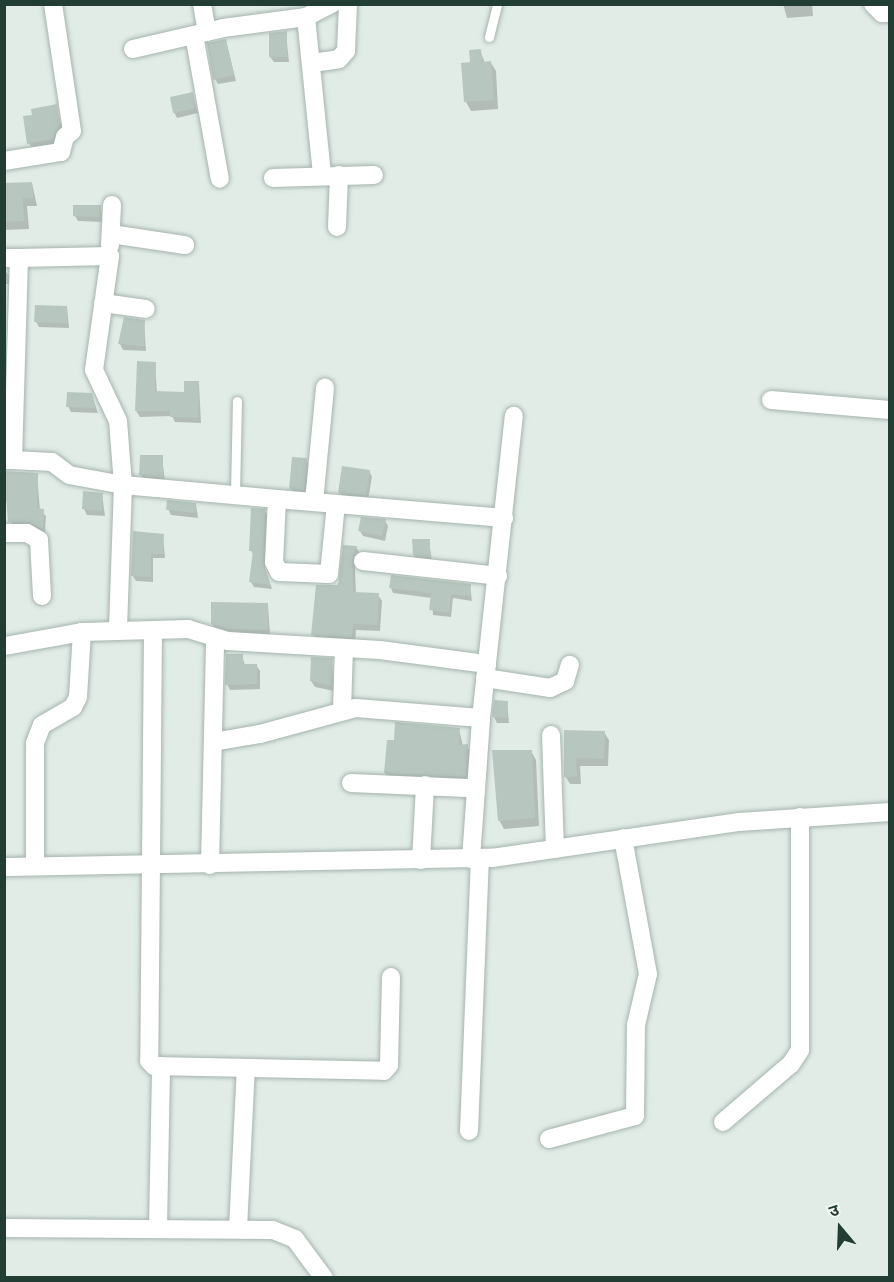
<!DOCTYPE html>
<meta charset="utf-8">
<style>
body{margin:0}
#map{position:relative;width:894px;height:1282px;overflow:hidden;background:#e2ece7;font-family:"DejaVu Sans","Noto Sans Devanagari",sans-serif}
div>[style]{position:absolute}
.shadow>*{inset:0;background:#0003}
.building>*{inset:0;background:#b7c7bf}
.roads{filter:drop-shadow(0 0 2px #a5b4ad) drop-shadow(0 0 2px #a5b4ad)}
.lane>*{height:9px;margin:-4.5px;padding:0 4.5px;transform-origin:4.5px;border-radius:4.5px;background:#fff}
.street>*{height:18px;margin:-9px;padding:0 9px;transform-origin:9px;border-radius:9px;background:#fff}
.secondary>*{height:18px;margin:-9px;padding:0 9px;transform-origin:9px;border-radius:9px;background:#fff}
span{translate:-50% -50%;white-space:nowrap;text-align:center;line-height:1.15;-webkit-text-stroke:4.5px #f2f8f5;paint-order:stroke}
.frame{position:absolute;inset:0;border:6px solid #223d33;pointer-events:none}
.north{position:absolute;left:810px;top:1198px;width:60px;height:60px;-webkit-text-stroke:4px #f2f8f5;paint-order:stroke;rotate:341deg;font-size:16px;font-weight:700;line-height:24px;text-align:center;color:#223d33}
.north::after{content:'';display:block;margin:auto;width:21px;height:27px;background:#223d33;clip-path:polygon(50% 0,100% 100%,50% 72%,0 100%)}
</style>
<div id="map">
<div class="shadow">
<i style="clip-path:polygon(783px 4px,812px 4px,813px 16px,787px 18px)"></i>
<i style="clip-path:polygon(286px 33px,289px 62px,274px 62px,270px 57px)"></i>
<i style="clip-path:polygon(226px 41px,236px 81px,218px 84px,215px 79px)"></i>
<i style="clip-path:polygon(480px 51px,485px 63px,491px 63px,496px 71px,498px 109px,471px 111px,466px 102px,472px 64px)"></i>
<i style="clip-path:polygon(192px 94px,198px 113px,177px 118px,174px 112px)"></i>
<i style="clip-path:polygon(56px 106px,64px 136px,57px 148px,34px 152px,29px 143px,34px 116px)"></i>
<i style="clip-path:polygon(32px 183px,37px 206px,27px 206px,29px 229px,4px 230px,4px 184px)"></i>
<i style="clip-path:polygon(100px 207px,103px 222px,78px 221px,75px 216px)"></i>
<i style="clip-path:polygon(4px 270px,10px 276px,10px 284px,4px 284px)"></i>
<i style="clip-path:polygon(67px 307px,69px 328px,39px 327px,36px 322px)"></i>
<i style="clip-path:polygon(144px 322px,146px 351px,123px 350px,120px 344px)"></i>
<i style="clip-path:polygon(155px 363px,157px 393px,185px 394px,199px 383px,201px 423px,175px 422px,172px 416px,140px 417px,136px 411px)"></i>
<i style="clip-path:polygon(91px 394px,98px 413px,71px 412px,68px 406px)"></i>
<i style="clip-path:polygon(162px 457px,165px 482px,144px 480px,141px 475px)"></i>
<i style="clip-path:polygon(306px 460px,309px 465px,306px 495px,294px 494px,291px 488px)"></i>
<i style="clip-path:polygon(369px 471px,372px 477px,368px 500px,343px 498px,340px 493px)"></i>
<i style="clip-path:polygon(4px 473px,37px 474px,40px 510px,46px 516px,45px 533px,32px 527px,12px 527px,9px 501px,4px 501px)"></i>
<i style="clip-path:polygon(102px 494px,105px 516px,87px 515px,84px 509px)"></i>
<i style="clip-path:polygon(196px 504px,198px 518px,171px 515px,168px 509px)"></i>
<i style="clip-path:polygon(264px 511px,268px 516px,265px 568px,272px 589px,254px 587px,251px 582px,254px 556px,251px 550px)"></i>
<i style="clip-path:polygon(385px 521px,388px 526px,385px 541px,363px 536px,360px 531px)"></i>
<i style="clip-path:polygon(163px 536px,165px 558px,153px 558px,153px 582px,136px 581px,133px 576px)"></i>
<i style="clip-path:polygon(429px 540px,432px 562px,417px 560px,414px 555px)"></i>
<i style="clip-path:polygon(356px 547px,360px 554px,355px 568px,356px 594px,378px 595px,382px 601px,380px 631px,356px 630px,355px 643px,317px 641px,313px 634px)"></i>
<i style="clip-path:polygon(470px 586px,472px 601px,453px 598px,451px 617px,433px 615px,432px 598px,393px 593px,391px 588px)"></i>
<i style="clip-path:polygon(268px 605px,270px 635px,232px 635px,216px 630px,212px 624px)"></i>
<i style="clip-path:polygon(242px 656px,245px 665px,256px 665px,260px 671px,260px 689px,230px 690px,227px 684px)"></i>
<i style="clip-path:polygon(332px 660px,334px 691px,315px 687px,311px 681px)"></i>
<i style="clip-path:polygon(507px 702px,509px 723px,497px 723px,494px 717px)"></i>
<i style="clip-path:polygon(459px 729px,463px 746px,467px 746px,471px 753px,469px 783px,389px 780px,385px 773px,396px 742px)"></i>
<i style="clip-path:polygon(566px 731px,604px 732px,609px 740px,608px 766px,580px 766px,581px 784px,570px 784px,565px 776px)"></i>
<i style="clip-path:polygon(531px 751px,536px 760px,539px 826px,504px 829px,499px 820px)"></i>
</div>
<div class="building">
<i style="clip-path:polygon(287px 31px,287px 57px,269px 57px,269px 33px)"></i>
<i style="clip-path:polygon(226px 39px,234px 75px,213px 80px,207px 43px)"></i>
<i style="clip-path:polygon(481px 49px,482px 62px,491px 61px,494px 100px,464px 102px,461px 63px,470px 62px,469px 50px)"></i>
<i style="clip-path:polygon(193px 92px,196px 108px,173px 113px,170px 97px)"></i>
<i style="clip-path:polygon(57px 104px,60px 127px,53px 139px,27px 144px,23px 116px,32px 115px,31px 109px)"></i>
<i style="clip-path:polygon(32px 182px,33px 198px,23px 198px,24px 221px,4px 222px,4px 183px)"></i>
<i style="clip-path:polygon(73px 205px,101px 205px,100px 217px,73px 216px)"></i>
<i style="clip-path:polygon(35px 305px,67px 306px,67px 323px,34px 322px)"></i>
<i style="clip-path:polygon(124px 317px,145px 320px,144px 346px,118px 344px)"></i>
<i style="clip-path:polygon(137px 361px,156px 362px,155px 391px,184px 392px,184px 381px,199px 381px,198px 418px,170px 417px,170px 411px,135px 411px)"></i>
<i style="clip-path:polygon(67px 392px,92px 393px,96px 408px,66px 407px)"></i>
<i style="clip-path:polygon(140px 455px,163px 455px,163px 477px,139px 475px)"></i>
<i style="clip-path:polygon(292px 457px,307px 458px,304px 490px,289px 489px)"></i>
<i style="clip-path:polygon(342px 466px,370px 470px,366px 495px,338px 493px)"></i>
<i style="clip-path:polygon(4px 471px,38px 473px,37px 508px,44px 509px,43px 529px,28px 522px,8px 522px)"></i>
<i style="clip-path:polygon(83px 491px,103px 493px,102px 511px,82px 509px)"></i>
<i style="clip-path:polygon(167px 500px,196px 503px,196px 513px,166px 510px)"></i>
<i style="clip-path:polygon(251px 508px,265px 509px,263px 561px,270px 585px,249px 582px,253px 551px,249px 551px)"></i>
<i style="clip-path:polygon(361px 517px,386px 519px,382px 536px,358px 531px)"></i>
<i style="clip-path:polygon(133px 531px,164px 534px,163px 554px,151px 554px,151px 577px,131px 576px)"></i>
<i style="clip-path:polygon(412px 539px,430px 539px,430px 557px,413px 555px)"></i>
<i style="clip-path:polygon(343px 545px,357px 546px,352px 560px,353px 592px,379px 593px,377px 625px,353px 624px,352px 637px,311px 635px,316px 585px,338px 585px)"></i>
<i style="clip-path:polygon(391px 575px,471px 584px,470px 596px,451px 594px,449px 613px,429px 610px,431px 593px,389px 588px)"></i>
<i style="clip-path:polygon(211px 602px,268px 603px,268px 630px,228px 629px,211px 624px)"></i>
<i style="clip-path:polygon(226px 654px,243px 654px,243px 664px,257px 664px,257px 684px,225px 685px)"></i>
<i style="clip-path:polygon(311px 657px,332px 658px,332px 686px,310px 681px)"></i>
<i style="clip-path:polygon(494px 700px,508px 701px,507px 718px,492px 717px)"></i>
<i style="clip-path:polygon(395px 722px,460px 728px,459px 745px,468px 744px,466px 777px,384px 773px,387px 740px,394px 740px)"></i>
<i style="clip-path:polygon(564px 730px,605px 731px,604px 759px,576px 758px,577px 776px,564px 777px)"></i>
<i style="clip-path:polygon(492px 750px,532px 750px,535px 818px,498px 821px)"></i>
</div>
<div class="roads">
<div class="lane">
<i style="left:489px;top:37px;width:34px;rotate:-76deg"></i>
<i style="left:235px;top:494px;width:93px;rotate:-88.8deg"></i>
</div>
<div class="street">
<i style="left:202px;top:4px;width:28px;rotate:80deg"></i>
<i style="left:873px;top:4px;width:13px;rotate:45deg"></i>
<i style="left:882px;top:13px;width:8px"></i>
<i style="left:306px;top:17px;width:158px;rotate:84.2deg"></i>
<i style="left:194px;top:35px;width:146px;rotate:79.8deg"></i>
<i style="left:133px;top:49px;width:92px;rotate:-13.1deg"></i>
<i style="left:223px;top:28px;width:84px;rotate:-7.5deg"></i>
<i style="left:306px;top:17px;width:29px;rotate:-27deg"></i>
<i style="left:312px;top:63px;width:27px;rotate:-8deg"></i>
<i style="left:339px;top:59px;width:11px;rotate:-49deg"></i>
<i style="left:346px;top:51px;width:47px;rotate:-87.6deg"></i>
<i style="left:4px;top:161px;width:58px;rotate:-9deg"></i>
<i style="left:61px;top:152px;width:16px;rotate:-75deg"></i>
<i style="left:65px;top:137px;width:9px;rotate:-41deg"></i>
<i style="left:72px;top:131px;width:128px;rotate:-98.5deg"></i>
<i style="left:273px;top:178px;width:101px;rotate:-1.7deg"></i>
<i style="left:337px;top:227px;width:52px;rotate:-87.8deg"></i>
<i style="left:111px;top:234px;width:75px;rotate:8.5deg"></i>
<i style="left:110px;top:245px;width:40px;rotate:-87.1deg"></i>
<i style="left:4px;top:258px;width:15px"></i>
<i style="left:19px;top:258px;width:202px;rotate:91.7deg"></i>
<i style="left:13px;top:460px;width:9px;rotate:180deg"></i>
<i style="left:19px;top:258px;width:91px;rotate:-1.3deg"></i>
<i style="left:110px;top:256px;width:115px;rotate:98deg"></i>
<i style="left:94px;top:370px;width:56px;rotate:64.8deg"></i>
<i style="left:118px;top:421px;width:64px;rotate:85.5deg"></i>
<i style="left:123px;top:485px;width:146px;rotate:92deg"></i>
<i style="left:103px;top:303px;width:43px;rotate:7.9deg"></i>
<i style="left:771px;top:400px;width:119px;rotate:4.8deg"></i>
<i style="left:13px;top:460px;width:39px;rotate:3deg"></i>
<i style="left:52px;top:462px;width:21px;rotate:37deg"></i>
<i style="left:69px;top:475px;width:55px;rotate:10.5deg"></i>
<i style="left:123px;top:485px;width:155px;rotate:5.2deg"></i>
<i style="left:277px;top:499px;width:63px;rotate:92.7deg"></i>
<i style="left:274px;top:562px;width:11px;rotate:63deg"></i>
<i style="left:279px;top:572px;width:50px;rotate:2.3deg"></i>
<i style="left:329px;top:574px;width:70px;rotate:-84.3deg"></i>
<i style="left:277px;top:499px;width:228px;rotate:4.8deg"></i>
<i style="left:314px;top:502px;width:115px;rotate:-84.5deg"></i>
<i style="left:4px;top:533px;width:23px"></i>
<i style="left:27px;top:533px;width:14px;rotate:30deg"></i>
<i style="left:39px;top:540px;width:56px;rotate:86.9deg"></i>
<i style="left:363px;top:561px;width:136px;rotate:6.3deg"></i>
<i style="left:153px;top:631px;width:430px;rotate:90.5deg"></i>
<i style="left:149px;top:1061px;width:7px;rotate:45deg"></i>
<i style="left:154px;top:1066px;width:230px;rotate:1.2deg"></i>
<i style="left:384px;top:1071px;width:8px;rotate:-50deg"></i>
<i style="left:389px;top:1065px;width:88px;rotate:-88.7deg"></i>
<i style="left:5px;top:646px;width:78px;rotate:-10.3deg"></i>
<i style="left:82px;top:632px;width:106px;rotate:-1.6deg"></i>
<i style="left:188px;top:629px;width:42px;rotate:16.7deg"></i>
<i style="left:228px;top:641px;width:152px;rotate:3.4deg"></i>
<i style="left:380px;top:650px;width:108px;rotate:7.5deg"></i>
<i style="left:485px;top:678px;width:66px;rotate:8.7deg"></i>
<i style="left:550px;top:688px;width:17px;rotate:-25deg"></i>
<i style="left:565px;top:681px;width:17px;rotate:-73deg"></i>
<i style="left:342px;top:710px;width:62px;rotate:-88.2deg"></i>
<i style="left:551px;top:735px;width:114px;rotate:88deg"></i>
<i style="left:213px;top:742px;width:48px;rotate:-9.7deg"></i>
<i style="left:260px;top:734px;width:99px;rotate:-15.2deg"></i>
<i style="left:356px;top:708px;width:125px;rotate:4.6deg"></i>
<i style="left:351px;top:783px;width:116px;rotate:2.5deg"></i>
<i style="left:471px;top:859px;width:141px;rotate:-85.9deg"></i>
<i style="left:481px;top:718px;width:304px;rotate:-83.8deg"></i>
<i style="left:421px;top:860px;width:75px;rotate:-86.9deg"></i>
<i style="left:210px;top:865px;width:227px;rotate:-88.7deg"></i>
<i style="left:35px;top:866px;width:123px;rotate:-90deg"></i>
<i style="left:35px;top:743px;width:19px;rotate:-69deg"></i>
<i style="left:42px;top:725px;width:36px;rotate:-30deg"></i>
<i style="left:73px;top:707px;width:11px;rotate:-63deg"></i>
<i style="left:78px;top:697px;width:65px;rotate:-86.5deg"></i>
<i style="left:723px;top:1122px;width:89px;rotate:-40.5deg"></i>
<i style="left:791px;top:1064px;width:17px;rotate:-57deg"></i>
<i style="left:800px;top:1050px;width:233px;rotate:-90deg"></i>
<i style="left:469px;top:1131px;width:272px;rotate:-87.7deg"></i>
<i style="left:549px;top:1139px;width:89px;rotate:-15deg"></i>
<i style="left:635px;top:1116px;width:91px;rotate:-89.4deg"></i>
<i style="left:636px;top:1025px;width:52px;rotate:-76.8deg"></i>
<i style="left:648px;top:974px;width:138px;rotate:-100.4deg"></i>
<i style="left:4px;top:1228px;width:269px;rotate:0.4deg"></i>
<i style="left:273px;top:1230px;width:24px;rotate:22deg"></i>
<i style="left:295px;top:1239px;width:49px;rotate:53.4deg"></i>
<i style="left:158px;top:1228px;width:162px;rotate:-88.9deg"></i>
<i style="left:238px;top:1229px;width:161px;rotate:-87.2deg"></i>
</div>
<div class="secondary">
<i style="left:4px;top:867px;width:488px;rotate:-1.1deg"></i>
<i style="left:492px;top:858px;width:250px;rotate:-8.3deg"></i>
<i style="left:739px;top:822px;width:151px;rotate:-3.8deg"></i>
</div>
</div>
<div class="frame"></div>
<div class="north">उ</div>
</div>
